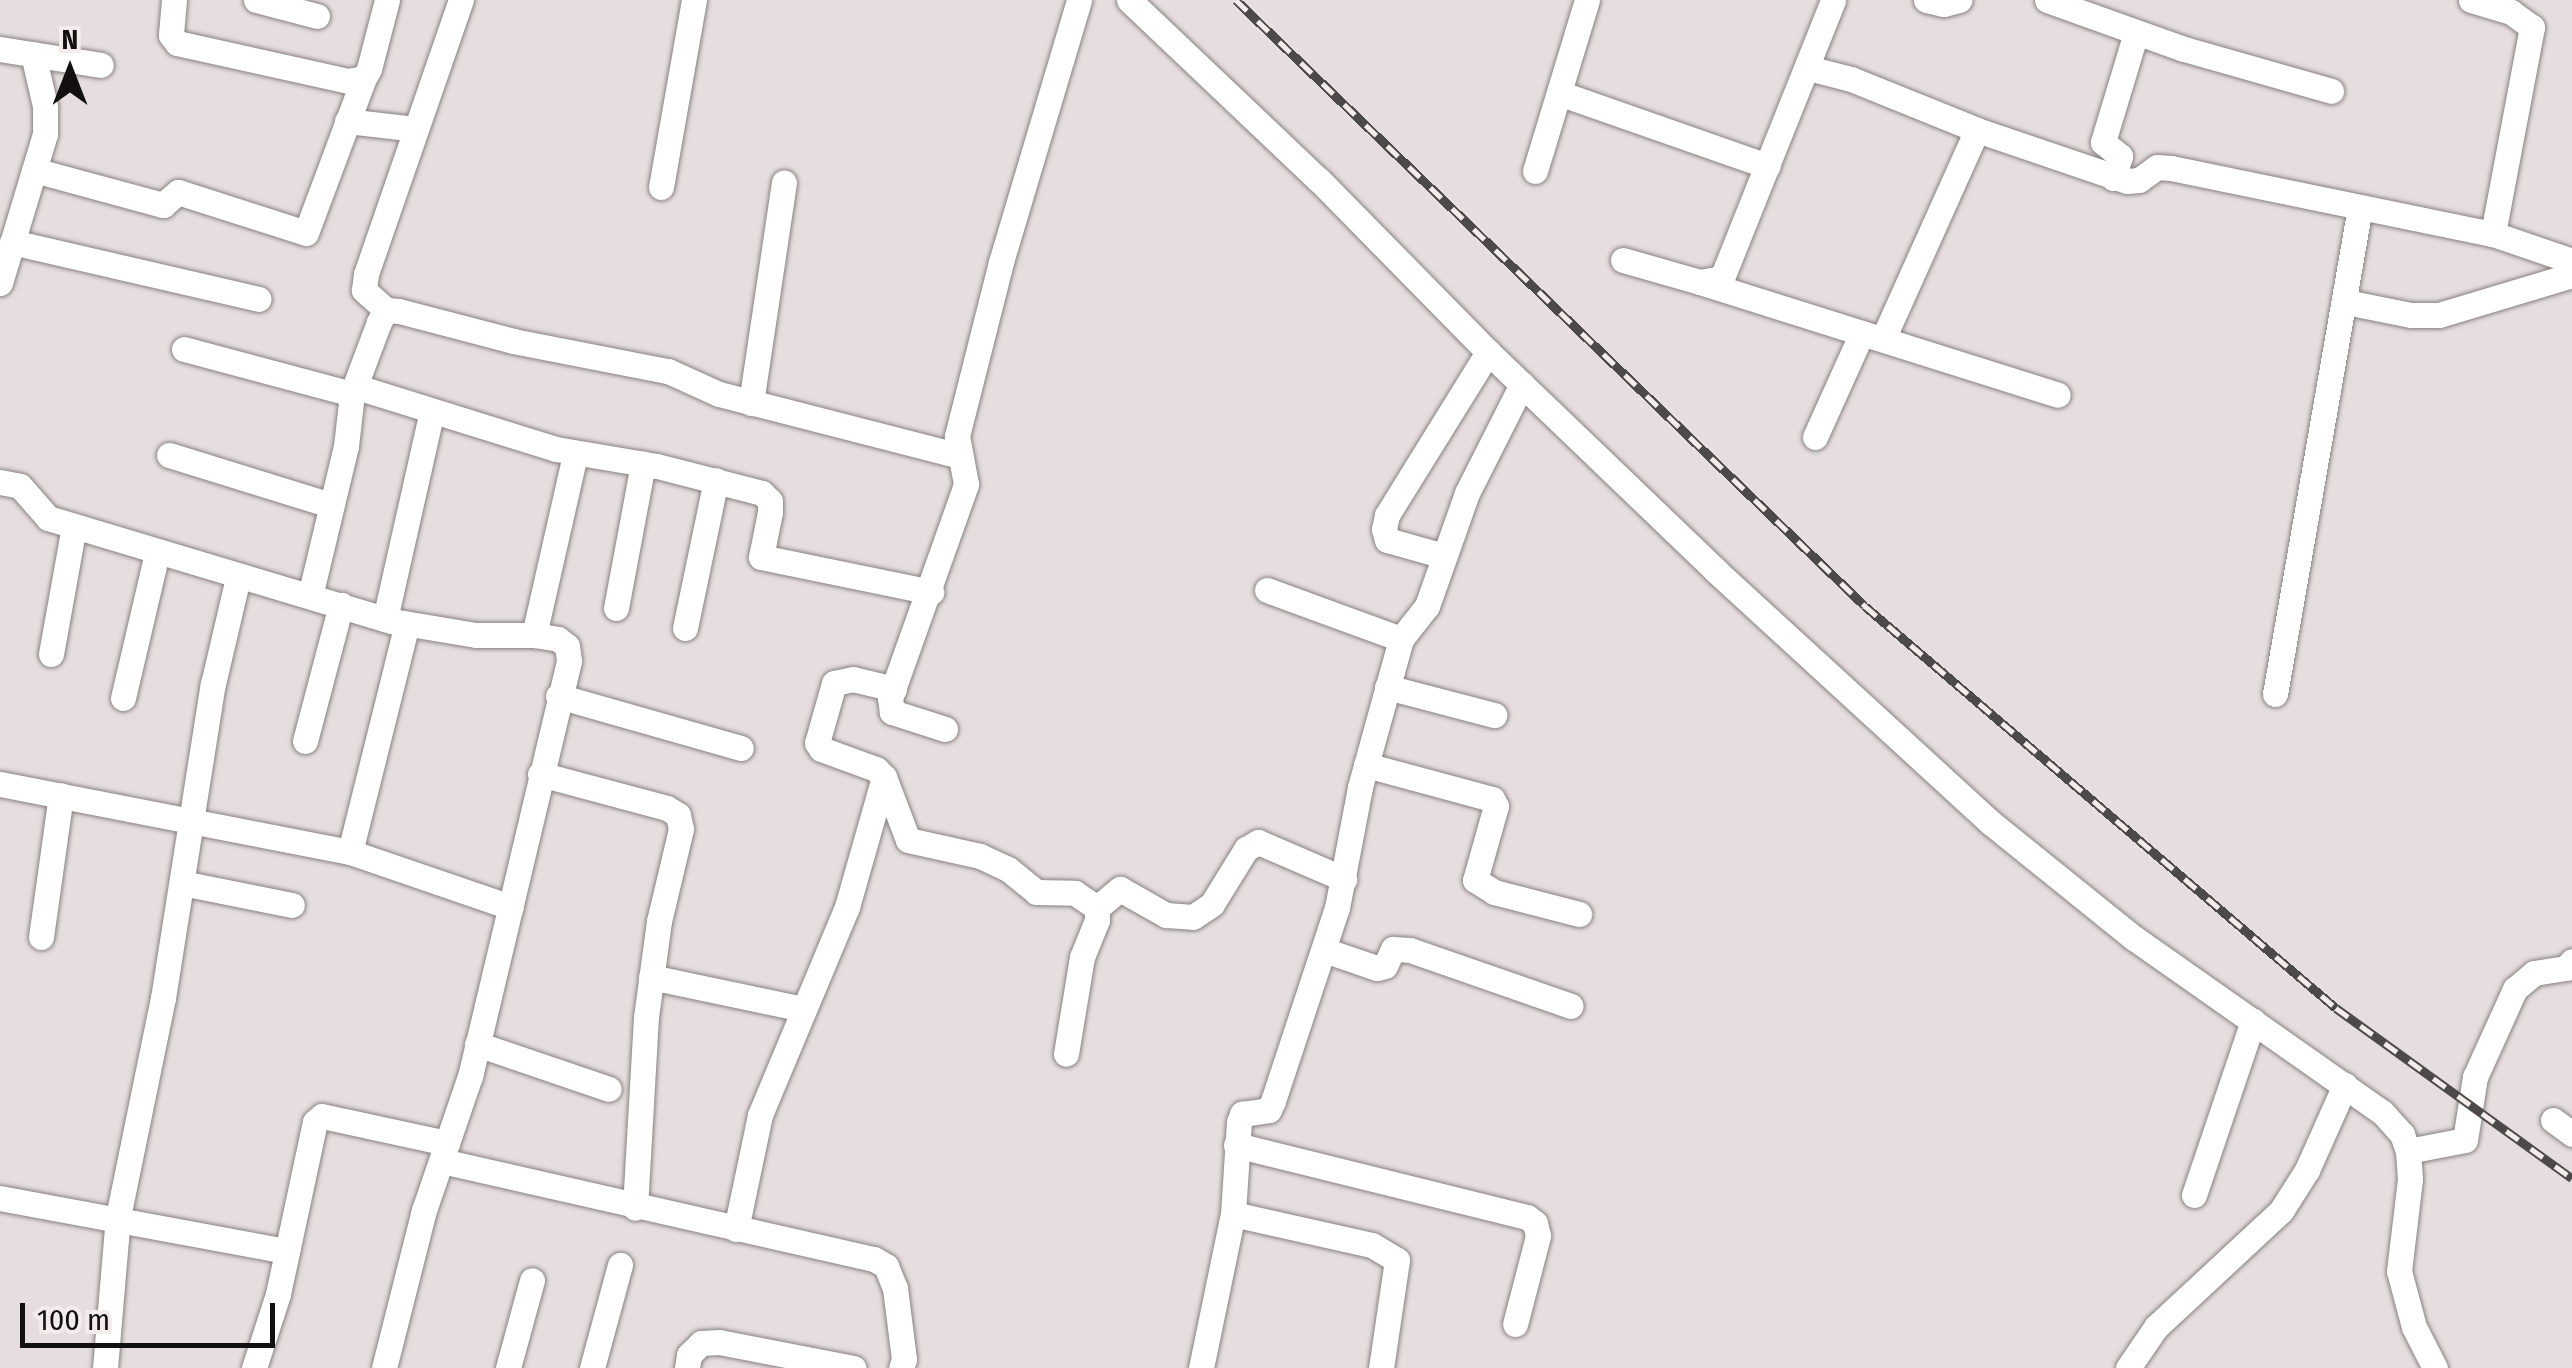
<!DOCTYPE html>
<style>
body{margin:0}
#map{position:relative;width:2572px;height:1368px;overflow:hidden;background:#e6dede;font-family:"Fira Sans Condensed",sans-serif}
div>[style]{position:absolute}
.roads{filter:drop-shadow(0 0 2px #888181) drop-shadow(0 0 2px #888181)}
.minor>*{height:25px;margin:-12.5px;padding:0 12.5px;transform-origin:12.5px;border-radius:12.5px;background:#fff}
.rail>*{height:9px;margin-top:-4.5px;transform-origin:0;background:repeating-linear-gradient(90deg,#f3eceb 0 15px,#4d4949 0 30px);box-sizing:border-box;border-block:2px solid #4d4949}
span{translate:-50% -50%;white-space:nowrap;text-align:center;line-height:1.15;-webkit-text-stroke:8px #f3eceb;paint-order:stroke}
.north{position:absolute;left:20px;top:20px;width:100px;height:100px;-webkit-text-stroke:8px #f3eceb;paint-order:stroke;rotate:0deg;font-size:28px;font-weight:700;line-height:40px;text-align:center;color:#110f0f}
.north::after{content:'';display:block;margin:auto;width:35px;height:45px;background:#110f0f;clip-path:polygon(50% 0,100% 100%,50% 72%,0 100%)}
.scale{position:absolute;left:20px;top:1303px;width:255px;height:45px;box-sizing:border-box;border:5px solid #110f0f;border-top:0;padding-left:12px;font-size:30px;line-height:35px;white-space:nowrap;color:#110f0f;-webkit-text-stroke:8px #f3eceb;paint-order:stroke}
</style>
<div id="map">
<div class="roads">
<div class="minor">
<i style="left:174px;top:0;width:35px;rotate:95deg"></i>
<i style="left:171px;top:35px;width:10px;rotate:53deg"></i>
<i style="left:177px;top:43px;width:175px;rotate:12.5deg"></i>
<i style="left:348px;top:81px;width:16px;rotate:-11deg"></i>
<i style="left:364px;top:78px;width:10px;rotate:-61deg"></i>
<i style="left:369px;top:69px;width:71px;rotate:-75.4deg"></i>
<i style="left:256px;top:0;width:63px;rotate:14.7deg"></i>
<i style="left:1129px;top:0;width:262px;rotate:43.5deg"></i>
<i style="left:1319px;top:180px;width:241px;rotate:45.5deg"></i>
<i style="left:1488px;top:352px;width:316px;rotate:43.8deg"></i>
<i style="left:1716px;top:571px;width:372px;rotate:42.5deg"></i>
<i style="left:1990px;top:822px;width:185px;rotate:38.9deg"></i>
<i style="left:2134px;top:938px;width:303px;rotate:35.1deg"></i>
<i style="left:2382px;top:1112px;width:30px;rotate:48deg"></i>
<i style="left:2402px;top:1134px;width:18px;rotate:71deg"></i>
<i style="left:2408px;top:1151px;width:28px;rotate:86deg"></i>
<i style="left:2410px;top:1179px;width:93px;rotate:96.8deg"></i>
<i style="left:2399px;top:1271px;width:58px;rotate:75deg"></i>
<i style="left:2414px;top:1327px;width:46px;rotate:62.9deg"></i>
<i style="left:1926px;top:0;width:18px;rotate:13deg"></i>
<i style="left:1944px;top:4px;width:16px;rotate:-15deg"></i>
<i style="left:2047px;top:0;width:145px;rotate:19.7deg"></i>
<i style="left:2184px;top:49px;width:153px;rotate:15.9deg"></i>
<i style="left:2471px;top:0;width:42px;rotate:16.7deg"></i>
<i style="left:2511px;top:12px;width:26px;rotate:36deg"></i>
<i style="left:2532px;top:27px;width:211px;rotate:100.7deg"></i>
<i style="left:0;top:49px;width:102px;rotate:9deg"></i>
<i style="left:1808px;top:68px;width:44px;rotate:14.3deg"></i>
<i style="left:1851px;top:79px;width:136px;rotate:22deg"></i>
<i style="left:1977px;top:130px;width:158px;rotate:18.8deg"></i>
<i style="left:2127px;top:181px;width:12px;rotate:-5deg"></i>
<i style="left:2139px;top:180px;width:22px;rotate:-36deg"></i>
<i style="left:2157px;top:167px;width:14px;rotate:4deg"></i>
<i style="left:2171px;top:168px;width:329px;rotate:11.6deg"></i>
<i style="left:2493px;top:234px;width:83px;rotate:18.9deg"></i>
<i style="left:1559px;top:93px;width:221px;rotate:19.3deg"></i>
<i style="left:347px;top:121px;width:69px;rotate:6.6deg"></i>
<i style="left:34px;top:170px;width:134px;rotate:15.2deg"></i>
<i style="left:163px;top:205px;width:20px;rotate:-41deg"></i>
<i style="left:178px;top:192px;width:134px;rotate:17.8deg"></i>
<i style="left:306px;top:233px;width:165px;rotate:-69.5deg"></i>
<i style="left:1535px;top:171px;width:179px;rotate:-73.1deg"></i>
<i style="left:2113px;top:178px;width:23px;rotate:-72deg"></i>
<i style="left:2120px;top:156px;width:22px;rotate:-141deg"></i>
<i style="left:2103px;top:142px;width:114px;rotate:-73.2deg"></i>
<i style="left:661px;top:187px;width:190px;rotate:-80deg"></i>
<i style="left:12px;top:242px;width:253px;rotate:13deg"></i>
<i style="left:1623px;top:260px;width:80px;rotate:15.9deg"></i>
<i style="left:1700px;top:282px;width:22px;rotate:-10deg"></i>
<i style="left:1722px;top:278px;width:299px;rotate:-68.2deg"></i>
<i style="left:1700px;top:282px;width:375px;rotate:17.5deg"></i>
<i style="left:0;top:283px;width:156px;rotate:-73.2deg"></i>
<i style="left:45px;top:134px;width:28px;rotate:-90deg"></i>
<i style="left:45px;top:106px;width:53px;rotate:-103deg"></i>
<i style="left:2346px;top:302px;width:66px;rotate:11.3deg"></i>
<i style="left:2411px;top:315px;width:28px"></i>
<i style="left:2439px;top:315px;width:139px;rotate:-16.7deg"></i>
<i style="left:386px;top:310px;width:30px;rotate:-138deg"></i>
<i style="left:364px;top:290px;width:16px;rotate:-83deg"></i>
<i style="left:366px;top:274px;width:290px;rotate:-70.9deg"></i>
<i style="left:1883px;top:339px;width:229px;rotate:-65.8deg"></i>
<i style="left:184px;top:349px;width:174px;rotate:15deg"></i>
<i style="left:352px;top:394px;width:77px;rotate:-69.4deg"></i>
<i style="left:379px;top:322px;width:14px;rotate:-60deg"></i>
<i style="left:386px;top:310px;width:13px;rotate:4deg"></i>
<i style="left:399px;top:311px;width:118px;rotate:14.7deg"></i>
<i style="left:513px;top:341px;width:158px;rotate:11deg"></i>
<i style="left:668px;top:371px;width:56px;rotate:24.3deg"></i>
<i style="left:719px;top:394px;width:249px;rotate:14.4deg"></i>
<i style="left:357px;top:387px;width:208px;rotate:17.3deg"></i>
<i style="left:556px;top:449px;width:102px;rotate:9.6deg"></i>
<i style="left:657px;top:466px;width:108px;rotate:14.4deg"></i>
<i style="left:762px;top:493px;width:11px;rotate:45deg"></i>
<i style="left:770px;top:501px;width:11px;rotate:90deg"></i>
<i style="left:770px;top:512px;width:46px;rotate:101.3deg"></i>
<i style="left:761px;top:557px;width:174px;rotate:11.6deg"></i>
<i style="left:751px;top:403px;width:223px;rotate:-81.5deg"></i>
<i style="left:1815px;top:437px;width:114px;rotate:-65.7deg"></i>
<i style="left:169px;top:455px;width:170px;rotate:17.2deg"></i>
<i style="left:0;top:482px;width:20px;rotate:11deg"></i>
<i style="left:20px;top:486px;width:43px;rotate:48.8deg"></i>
<i style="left:48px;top:518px;width:359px;rotate:16.7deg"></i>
<i style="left:392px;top:621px;width:85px;rotate:9.5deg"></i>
<i style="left:476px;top:635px;width:58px"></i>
<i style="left:534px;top:635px;width:24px;rotate:9deg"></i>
<i style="left:558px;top:639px;width:11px;rotate:38deg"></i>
<i style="left:567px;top:646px;width:15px;rotate:82deg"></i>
<i style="left:569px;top:661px;width:427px;rotate:103.4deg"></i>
<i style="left:470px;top:1076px;width:142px;rotate:108.9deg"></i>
<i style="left:424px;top:1210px;width:163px;rotate:104.2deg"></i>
<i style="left:1444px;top:556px;width:59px;rotate:-164.3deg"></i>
<i style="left:1387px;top:540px;width:11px;rotate:-105deg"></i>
<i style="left:1384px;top:529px;width:14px;rotate:-78deg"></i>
<i style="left:1387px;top:515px;width:192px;rotate:-58.2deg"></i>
<i style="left:1267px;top:590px;width:143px;rotate:20.1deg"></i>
<i style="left:310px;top:596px;width:154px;rotate:-76.5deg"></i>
<i style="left:346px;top:446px;width:52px;rotate:-83.4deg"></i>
<i style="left:616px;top:608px;width:147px;rotate:-79.4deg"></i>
<i style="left:385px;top:619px;width:213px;rotate:-77.3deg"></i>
<i style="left:685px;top:628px;width:151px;rotate:-78.2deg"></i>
<i style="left:534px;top:635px;width:186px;rotate:-77.2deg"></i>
<i style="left:51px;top:654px;width:130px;rotate:-79.8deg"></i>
<i style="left:1387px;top:687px;width:111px;rotate:14.7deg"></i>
<i style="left:894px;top:689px;width:42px;rotate:-166.3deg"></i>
<i style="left:853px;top:679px;width:19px;rotate:168deg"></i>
<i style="left:834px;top:683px;width:62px;rotate:105.8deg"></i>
<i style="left:817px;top:743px;width:7px;rotate:56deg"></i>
<i style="left:821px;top:749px;width:59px;rotate:20deg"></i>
<i style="left:876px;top:769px;width:11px;rotate:45deg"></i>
<i style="left:884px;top:777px;width:67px;rotate:69.1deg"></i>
<i style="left:908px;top:840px;width:74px;rotate:12.5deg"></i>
<i style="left:980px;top:856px;width:31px;rotate:25deg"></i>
<i style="left:1008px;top:869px;width:36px;rotate:39deg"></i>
<i style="left:1036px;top:892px;width:39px;rotate:1deg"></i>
<i style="left:1075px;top:893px;width:27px;rotate:34deg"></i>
<i style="left:1097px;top:908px;width:12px;rotate:90deg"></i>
<i style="left:1097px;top:920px;width:40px;rotate:112deg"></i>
<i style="left:1082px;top:957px;width:98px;rotate:99.4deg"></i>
<i style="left:2275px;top:694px;width:494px;rotate:-80.1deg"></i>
<i style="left:558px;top:696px;width:190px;rotate:15.9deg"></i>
<i style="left:123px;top:698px;width:149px;rotate:-76.8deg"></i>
<i style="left:945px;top:729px;width:56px;rotate:-162.2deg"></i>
<i style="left:892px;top:712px;width:14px;rotate:-98deg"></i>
<i style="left:890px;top:698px;width:227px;rotate:-70.4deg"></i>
<i style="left:966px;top:484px;width:49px;rotate:-100.6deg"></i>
<i style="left:957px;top:436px;width:179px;rotate:-75.8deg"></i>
<i style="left:1001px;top:262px;width:273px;rotate:-73.4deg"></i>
<i style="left:305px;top:741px;width:141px;rotate:-75.2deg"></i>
<i style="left:1366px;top:765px;width:131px;rotate:15.1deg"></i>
<i style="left:1492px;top:799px;width:8px;rotate:60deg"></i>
<i style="left:1496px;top:806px;width:77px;rotate:105.8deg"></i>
<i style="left:1475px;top:880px;width:22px;rotate:32deg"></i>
<i style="left:1494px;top:892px;width:88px;rotate:14.5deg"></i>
<i style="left:540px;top:774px;width:131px;rotate:15deg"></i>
<i style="left:667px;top:808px;width:13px;rotate:32deg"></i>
<i style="left:678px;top:815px;width:14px;rotate:78deg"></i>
<i style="left:681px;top:829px;width:95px;rotate:103.4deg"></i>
<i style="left:659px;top:921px;width:97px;rotate:97.7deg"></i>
<i style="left:646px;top:1017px;width:191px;rotate:93.3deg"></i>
<i style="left:0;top:784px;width:357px;rotate:11deg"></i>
<i style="left:350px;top:852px;width:170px;rotate:18.9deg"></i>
<i style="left:350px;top:852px;width:235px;rotate:-76deg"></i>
<i style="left:182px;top:883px;width:112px;rotate:11.3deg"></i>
<i style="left:1097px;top:908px;width:30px;rotate:-40deg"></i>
<i style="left:1120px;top:889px;width:53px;rotate:29.5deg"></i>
<i style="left:1166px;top:915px;width:27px;rotate:4deg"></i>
<i style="left:1193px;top:917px;width:23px;rotate:-34deg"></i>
<i style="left:1212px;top:904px;width:65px;rotate:-58.3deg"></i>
<i style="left:1246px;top:849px;width:14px;rotate:-30deg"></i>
<i style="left:1258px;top:842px;width:94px;rotate:23.3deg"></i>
<i style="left:41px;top:937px;width:143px;rotate:-82deg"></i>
<i style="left:1324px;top:950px;width:56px;rotate:18.8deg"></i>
<i style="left:1377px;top:968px;width:8px;rotate:-14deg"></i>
<i style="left:1385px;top:966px;width:19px;rotate:-65deg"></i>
<i style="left:1393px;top:949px;width:17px;rotate:3deg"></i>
<i style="left:1410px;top:950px;width:170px;rotate:19.2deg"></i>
<i style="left:651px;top:977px;width:155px;rotate:11.9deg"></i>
<i style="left:477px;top:1044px;width:139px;rotate:18.8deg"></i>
<i style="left:2553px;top:1120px;width:24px;rotate:36deg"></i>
<i style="left:1236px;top:1145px;width:300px;rotate:13.9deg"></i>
<i style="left:1527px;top:1217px;width:10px;rotate:37deg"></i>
<i style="left:1535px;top:1223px;width:13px;rotate:77deg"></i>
<i style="left:1538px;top:1236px;width:91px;rotate:104.6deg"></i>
<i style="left:2408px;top:1151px;width:58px;rotate:-10.9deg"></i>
<i style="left:2465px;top:1140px;width:64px;rotate:-81deg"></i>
<i style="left:2475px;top:1077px;width:97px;rotate:-65.6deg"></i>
<i style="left:2515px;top:989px;width:25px;rotate:-40deg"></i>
<i style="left:2534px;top:973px;width:32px;rotate:-9deg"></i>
<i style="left:2566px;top:968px;width:9px;rotate:-49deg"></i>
<i style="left:442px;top:1161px;width:443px;rotate:12.8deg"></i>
<i style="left:874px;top:1259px;width:14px;rotate:30deg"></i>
<i style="left:886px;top:1266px;width:24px;rotate:68deg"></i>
<i style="left:895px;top:1288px;width:72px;rotate:82.8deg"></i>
<i style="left:904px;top:1359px;width:9px;rotate:108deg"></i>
<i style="left:2194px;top:1195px;width:184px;rotate:-71.3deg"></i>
<i style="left:0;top:1198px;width:292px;rotate:10.5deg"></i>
<i style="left:1233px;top:1214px;width:142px;rotate:12.6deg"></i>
<i style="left:1372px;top:1245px;width:29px;rotate:31deg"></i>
<i style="left:1397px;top:1260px;width:109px;rotate:98.4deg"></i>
<i style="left:736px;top:1229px;width:116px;rotate:-78.1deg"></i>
<i style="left:760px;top:1115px;width:225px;rotate:-67.3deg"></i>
<i style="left:847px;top:907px;width:135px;rotate:-74.1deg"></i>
<i style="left:105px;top:1368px;width:152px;rotate:-85.1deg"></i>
<i style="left:118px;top:1217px;width:224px;rotate:-78.4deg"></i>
<i style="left:163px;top:998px;width:318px;rotate:-81deg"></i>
<i style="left:213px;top:684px;width:110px;rotate:-76.8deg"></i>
<i style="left:254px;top:1368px;width:78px;rotate:-72deg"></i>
<i style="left:278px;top:1294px;width:176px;rotate:-77.9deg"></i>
<i style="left:315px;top:1122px;width:9px;rotate:-41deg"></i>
<i style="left:322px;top:1116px;width:128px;rotate:12.2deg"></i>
<i style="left:508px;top:1368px;width:91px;rotate:-74.7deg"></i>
<i style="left:592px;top:1368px;width:107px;rotate:-74.8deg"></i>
<i style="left:687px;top:1368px;width:13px;rotate:-81deg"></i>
<i style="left:689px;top:1355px;width:17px;rotate:-45deg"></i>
<i style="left:701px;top:1343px;width:18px;rotate:-3deg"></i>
<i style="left:719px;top:1342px;width:137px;rotate:10.9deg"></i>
<i style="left:1201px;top:1368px;width:157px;rotate:-78.3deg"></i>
<i style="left:1233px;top:1214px;width:92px;rotate:-86.3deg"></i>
<i style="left:1239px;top:1122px;width:9px;rotate:-69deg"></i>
<i style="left:1242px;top:1114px;width:27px;rotate:-8deg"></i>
<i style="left:1269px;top:1110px;width:10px;rotate:-66deg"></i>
<i style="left:1273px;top:1101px;width:203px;rotate:-71.7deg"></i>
<i style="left:1337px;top:908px;width:123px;rotate:-79.2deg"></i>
<i style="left:1360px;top:787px;width:154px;rotate:-74.5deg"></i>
<i style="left:1401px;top:639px;width:42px;rotate:-51.8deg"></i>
<i style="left:1427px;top:606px;width:120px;rotate:-70.5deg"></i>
<i style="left:1467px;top:493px;width:122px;rotate:-63.2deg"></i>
<i style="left:2128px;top:1368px;width:50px;rotate:-55.7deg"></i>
<i style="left:2156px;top:1327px;width:171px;rotate:-42.9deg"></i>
<i style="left:2281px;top:1211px;width:49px;rotate:-57.6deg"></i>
<i style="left:2307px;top:1170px;width:93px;rotate:-65.9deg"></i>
</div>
</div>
<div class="rail">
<i style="left:1236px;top:0;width:873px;rotate:43.93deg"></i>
<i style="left:1865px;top:606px;width:619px;rotate:40.48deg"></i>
<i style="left:2336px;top:1008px;width:291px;rotate:35.8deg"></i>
</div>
<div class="north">N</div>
<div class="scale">100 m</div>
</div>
